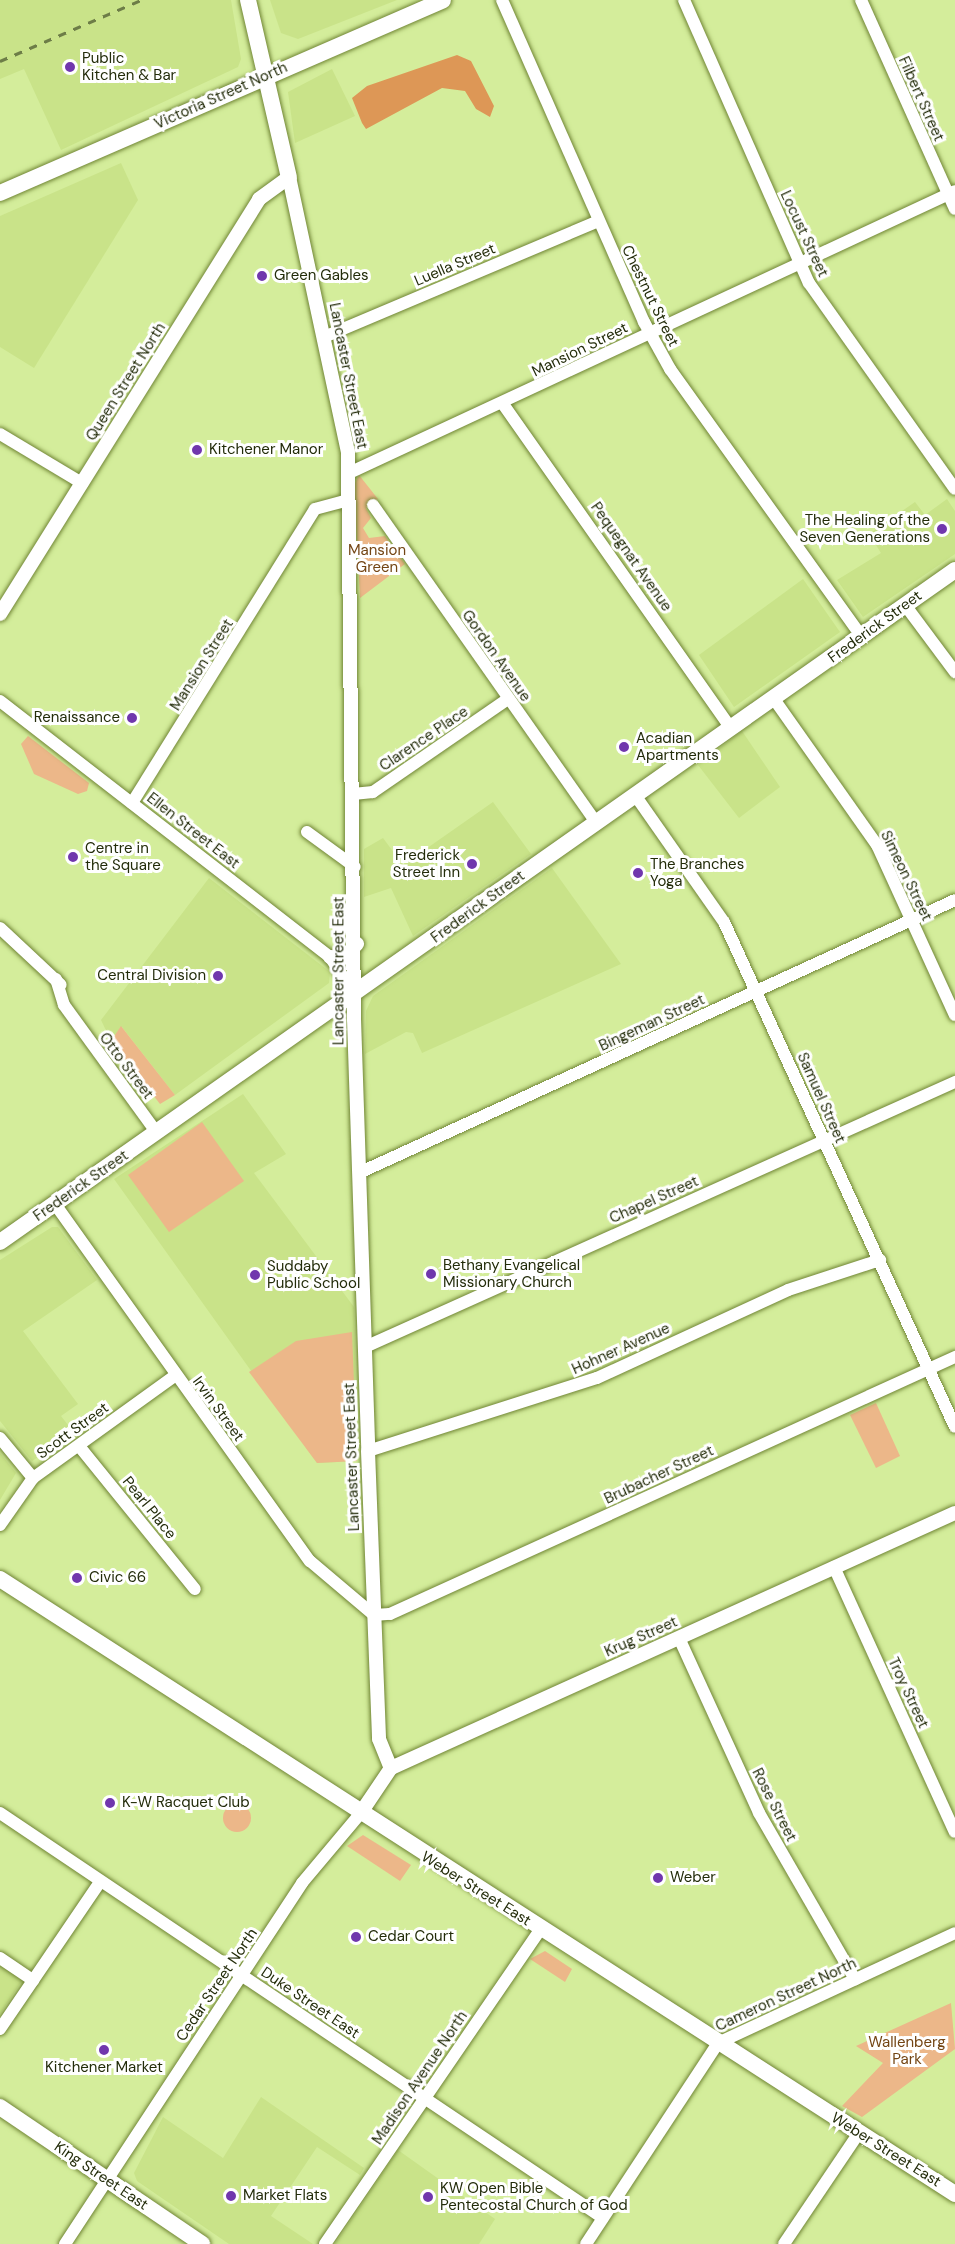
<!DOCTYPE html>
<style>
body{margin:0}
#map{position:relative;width:955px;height:2244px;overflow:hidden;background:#d4ed9b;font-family:"DM Sans",sans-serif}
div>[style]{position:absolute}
.built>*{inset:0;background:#c9e389}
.green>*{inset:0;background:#ecb789}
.round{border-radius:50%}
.forest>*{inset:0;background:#dd9756}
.roads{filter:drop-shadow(0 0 2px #708535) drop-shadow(0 0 2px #708535)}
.minor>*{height:12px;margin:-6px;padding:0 6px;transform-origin:6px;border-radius:6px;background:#fff}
.tertiary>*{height:14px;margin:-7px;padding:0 7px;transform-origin:7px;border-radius:7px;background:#fff}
.secondary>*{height:16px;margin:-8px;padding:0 8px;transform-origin:8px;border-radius:8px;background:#fff}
.rail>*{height:3px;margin-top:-1.5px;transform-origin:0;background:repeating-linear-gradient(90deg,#6d7d47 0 8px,transparent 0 16px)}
.dots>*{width:16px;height:16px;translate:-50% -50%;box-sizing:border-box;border:3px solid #fff;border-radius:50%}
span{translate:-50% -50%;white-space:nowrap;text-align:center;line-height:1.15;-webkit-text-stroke:6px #fff;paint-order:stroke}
.poi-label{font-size:15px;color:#232c0a}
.left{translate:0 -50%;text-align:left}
.right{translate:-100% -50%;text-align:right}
.street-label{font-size:15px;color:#232c0a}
.park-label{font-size:15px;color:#734514}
</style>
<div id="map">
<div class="built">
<i style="clip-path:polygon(0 0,231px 0,241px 59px,238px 67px,61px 150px,24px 69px,0 79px)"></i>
<i style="clip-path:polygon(270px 0,397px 0,298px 39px,281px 33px)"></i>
<i style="clip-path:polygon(332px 69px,355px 116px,295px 143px,288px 92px)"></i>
<i style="clip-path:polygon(121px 163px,138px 200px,34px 368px,0 347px,0 216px)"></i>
<i style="clip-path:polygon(947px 499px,955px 511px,955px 554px,863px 617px,837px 580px,881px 553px,869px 534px,915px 502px,925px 515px)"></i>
<i style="clip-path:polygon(803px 579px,840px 632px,734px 707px,699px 655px)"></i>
<i style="clip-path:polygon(742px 731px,780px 787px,739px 818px,698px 765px)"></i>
<i style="clip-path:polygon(493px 802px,531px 854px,413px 936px,391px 888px,364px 897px,364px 849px,383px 838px,403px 865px)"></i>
<i style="clip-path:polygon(552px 868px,621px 964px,422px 1053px,413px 1033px,406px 1032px,365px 1054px,366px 1011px,373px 996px)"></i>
<i style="clip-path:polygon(209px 878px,330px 972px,329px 983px,175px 1095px,122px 1027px,111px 1041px,101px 1020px)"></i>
<i style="clip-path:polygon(243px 1094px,286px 1154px,254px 1173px,354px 1307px,357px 1461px,317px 1463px,114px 1179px)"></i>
<i style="clip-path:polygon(52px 1227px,58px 1227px,97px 1280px,23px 1331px,78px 1404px,61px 1416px,75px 1434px,32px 1461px,0 1421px,0 1260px)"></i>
<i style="clip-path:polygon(0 1453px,16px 1473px,0 1500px)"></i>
<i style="clip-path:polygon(0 1963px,23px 1979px,0 2014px)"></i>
<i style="clip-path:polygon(261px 2097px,364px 2168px,360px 2175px,317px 2147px,271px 2216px,313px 2244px,229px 2244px,137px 2181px,134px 2173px,163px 2117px,223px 2158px)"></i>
<i style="clip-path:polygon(398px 2150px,495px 2219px,479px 2244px,335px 2244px)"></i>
</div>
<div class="green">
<i style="clip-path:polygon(359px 475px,378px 499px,366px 508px,371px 518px,363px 528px,369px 538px,385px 536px,405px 564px,360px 598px,354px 485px)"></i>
<i style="clip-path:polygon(28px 736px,89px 783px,87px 791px,78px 794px,34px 774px,21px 744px)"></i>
<i style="clip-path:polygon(121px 1026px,175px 1095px,160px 1104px,111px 1041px)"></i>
<i style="clip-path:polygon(202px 1122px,244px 1181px,169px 1232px,128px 1175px)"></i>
<i style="clip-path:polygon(352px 1332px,357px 1461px,317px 1463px,249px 1372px,296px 1341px)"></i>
<i style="clip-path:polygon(876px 1403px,900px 1456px,876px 1468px,850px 1415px)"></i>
<i class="round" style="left:223px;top:1804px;width:28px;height:28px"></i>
<i style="clip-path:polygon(363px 1835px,411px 1865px,400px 1881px,347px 1846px)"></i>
<i style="clip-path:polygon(545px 1951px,572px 1969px,565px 1982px,530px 1959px)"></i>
<i style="clip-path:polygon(951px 2003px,955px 2049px,862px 2117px,842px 2106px,883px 2063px,856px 2046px)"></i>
</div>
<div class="forest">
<i style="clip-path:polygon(457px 55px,471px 61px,494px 106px,490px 117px,476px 109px,465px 91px,442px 88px,366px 129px,362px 123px,352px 98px,367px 86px)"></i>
</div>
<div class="roads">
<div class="minor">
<i style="left:502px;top:0;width:352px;rotate:66.2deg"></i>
<i style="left:644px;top:322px;width:54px;rotate:61deg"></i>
<i style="left:670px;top:369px;width:330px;rotate:54.4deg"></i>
<i style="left:684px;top:0;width:309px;rotate:66.2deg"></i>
<i style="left:809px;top:283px;width:252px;rotate:54.7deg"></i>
<i style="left:861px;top:0;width:229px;rotate:65.8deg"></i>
<i style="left:324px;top:337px;width:298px;rotate:-22.9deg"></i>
<i style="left:503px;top:404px;width:396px;rotate:54.9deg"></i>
<i style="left:0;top:434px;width:96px;rotate:30.9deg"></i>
<i style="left:349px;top:473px;width:668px;rotate:-24.95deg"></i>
<i style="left:373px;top:505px;width:388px;rotate:54.9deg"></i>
<i style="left:905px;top:605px;width:84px;rotate:53.3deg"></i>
<i style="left:774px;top:699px;width:179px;rotate:54.8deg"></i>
<i style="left:877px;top:845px;width:187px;rotate:65.4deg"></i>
<i style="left:0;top:701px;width:418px;rotate:37.8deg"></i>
<i style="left:330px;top:957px;width:43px;rotate:56.3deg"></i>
<i style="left:353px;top:794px;width:20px;rotate:-6deg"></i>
<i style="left:373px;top:792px;width:164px;rotate:-34.6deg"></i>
<i style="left:635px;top:795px;width:155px;rotate:55deg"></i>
<i style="left:724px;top:922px;width:555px;rotate:65.42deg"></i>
<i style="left:132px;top:803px;width:346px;rotate:-58.1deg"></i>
<i style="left:315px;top:509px;width:34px;rotate:-15deg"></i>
<i style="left:307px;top:832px;width:59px;rotate:36.1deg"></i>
<i style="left:0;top:928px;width:83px;rotate:43.1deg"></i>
<i style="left:56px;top:979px;width:27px;rotate:73deg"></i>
<i style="left:64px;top:1005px;width:158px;rotate:54deg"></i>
<i style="left:361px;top:1172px;width:653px;rotate:-24.6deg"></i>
<i style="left:55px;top:1204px;width:439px;rotate:54.5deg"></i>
<i style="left:310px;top:1561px;width:84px;rotate:40.2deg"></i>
<i style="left:374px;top:1615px;width:16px;rotate:-4deg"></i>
<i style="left:390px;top:1614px;width:621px;rotate:-24.46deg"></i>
<i style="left:365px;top:1347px;width:647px;rotate:-24.19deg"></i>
<i style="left:0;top:1438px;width:52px;rotate:50.5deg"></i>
<i style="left:79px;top:1446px;width:184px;rotate:51deg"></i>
<i style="left:368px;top:1451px;width:240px;rotate:-17.7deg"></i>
<i style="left:597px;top:1378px;width:210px;rotate:-24.7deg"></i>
<i style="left:788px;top:1290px;width:97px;rotate:-18.1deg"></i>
<i style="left:0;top:1525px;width:57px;rotate:-54.9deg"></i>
<i style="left:33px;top:1478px;width:176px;rotate:-35.8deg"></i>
<i style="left:834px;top:1567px;width:291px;rotate:65.5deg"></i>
<i style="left:679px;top:1638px;width:192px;rotate:65.4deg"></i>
<i style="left:759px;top:1813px;width:192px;rotate:60deg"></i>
<i style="left:0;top:1813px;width:726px;rotate:33.89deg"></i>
<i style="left:0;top:1958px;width:40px;rotate:34deg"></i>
<i style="left:0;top:2029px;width:178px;rotate:-55.8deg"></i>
<i style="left:65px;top:2244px;width:432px;rotate:-56.7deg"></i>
<i style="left:302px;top:1883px;width:90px;rotate:-50deg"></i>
<i style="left:325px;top:2244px;width:381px;rotate:-55.6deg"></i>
<i style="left:586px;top:2244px;width:240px;rotate:-56.7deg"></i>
<i style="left:718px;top:2043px;width:261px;rotate:-24.9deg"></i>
<i style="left:784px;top:2244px;width:134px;rotate:-56deg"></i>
</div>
<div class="tertiary">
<i style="left:0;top:614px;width:489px;rotate:-58deg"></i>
<i style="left:259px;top:199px;width:37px;rotate:-36deg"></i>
<i style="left:289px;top:177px;width:281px;rotate:77.9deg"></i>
<i style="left:348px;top:452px;width:567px;rotate:89.39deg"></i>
<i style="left:354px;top:1019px;width:432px;rotate:88.1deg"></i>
<i style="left:368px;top:1451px;width:288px;rotate:87.8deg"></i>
<i style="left:379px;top:1739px;width:31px;rotate:68deg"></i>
<i style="left:330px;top:957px;width:13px;rotate:4deg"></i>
<i style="left:343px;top:958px;width:20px;rotate:-45deg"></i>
<i style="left:360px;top:1814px;width:55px;rotate:-56deg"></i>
<i style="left:391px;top:1768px;width:619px;rotate:-24.33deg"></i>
</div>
<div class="secondary">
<i style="left:248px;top:0;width:182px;rotate:77deg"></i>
<i style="left:0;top:193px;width:483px;rotate:-23.5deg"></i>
<i style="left:0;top:1242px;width:1168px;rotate:-35.13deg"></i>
<i style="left:0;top:1579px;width:1136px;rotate:32.78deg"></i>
<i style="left:0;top:2107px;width:244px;rotate:34.1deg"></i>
</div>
</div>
<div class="rail">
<i style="left:0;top:61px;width:154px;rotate:-23.4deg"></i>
</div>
<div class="dots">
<i style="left:70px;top:67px;background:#7037ad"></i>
<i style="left:262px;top:276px;background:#7037ad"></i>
<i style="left:197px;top:450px;background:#7037ad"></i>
<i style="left:942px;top:529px;background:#7037ad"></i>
<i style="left:132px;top:718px;background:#7037ad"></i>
<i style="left:624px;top:747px;background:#7037ad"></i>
<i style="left:73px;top:857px;background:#7037ad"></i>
<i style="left:472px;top:864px;background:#7037ad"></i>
<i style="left:638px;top:873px;background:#7037ad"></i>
<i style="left:218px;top:976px;background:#7037ad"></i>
<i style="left:431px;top:1274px;background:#7037ad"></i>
<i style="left:255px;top:1275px;background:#7037ad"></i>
<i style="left:77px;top:1578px;background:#7037ad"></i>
<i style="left:110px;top:1803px;background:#7037ad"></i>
<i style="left:658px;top:1878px;background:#7037ad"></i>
<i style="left:356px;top:1937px;background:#7037ad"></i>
<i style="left:104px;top:2050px;background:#7037ad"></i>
<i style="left:231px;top:2196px;background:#7037ad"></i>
<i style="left:428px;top:2197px;background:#7037ad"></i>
</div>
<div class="poi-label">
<span class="left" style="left:82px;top:67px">Public<br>Kitchen &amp; Bar</span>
<span class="left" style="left:274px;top:276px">Green Gables</span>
<span class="left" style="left:209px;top:450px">Kitchener Manor</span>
<span class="right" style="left:930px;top:529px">The Healing of the<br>Seven Generations</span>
<span class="right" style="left:120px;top:718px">Renaissance</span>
<span class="left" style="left:636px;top:747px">Acadian<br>Apartments</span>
<span class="left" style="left:85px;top:857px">Centre in<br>the Square</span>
<span class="right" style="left:460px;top:864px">Frederick<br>Street Inn</span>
<span class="left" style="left:650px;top:873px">The Branches<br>Yoga</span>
<span class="right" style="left:206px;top:976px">Central Division</span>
<span class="left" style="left:443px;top:1274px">Bethany Evangelical<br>Missionary Church</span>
<span class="left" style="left:267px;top:1275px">Suddaby<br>Public School</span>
<span class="left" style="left:89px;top:1578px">Civic 66</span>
<span class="left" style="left:122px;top:1803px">K-W Racquet Club</span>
<span class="left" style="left:670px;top:1878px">Weber</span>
<span class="left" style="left:368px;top:1937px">Cedar Court</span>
<span style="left:104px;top:2068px">Kitchener Market</span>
<span class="left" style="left:440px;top:2197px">KW Open Bible<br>Pentecostal Church of God</span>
<span class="left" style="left:243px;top:2196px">Market Flats</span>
</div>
<div class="street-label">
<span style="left:221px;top:96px;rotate:-24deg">Victoria Street North</span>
<span style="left:921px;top:99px;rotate:66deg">Filbert Street</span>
<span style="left:804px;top:234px;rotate:65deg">Locust Street</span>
<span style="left:455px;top:265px;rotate:-23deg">Luella Street</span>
<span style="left:650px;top:296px;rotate:64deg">Chestnut Street</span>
<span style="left:580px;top:350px;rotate:-26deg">Mansion Street</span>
<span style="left:348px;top:376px;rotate:79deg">Lancaster Street East</span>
<span style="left:126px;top:382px;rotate:-58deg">Queen Street North</span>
<span style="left:631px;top:557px;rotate:55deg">Pequegnat Avenue</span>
<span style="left:875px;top:627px;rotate:-36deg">Frederick Street</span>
<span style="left:496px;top:656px;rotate:55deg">Gordon Avenue</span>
<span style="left:202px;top:665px;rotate:-58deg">Mansion Street</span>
<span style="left:424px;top:739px;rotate:-34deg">Clarence Place</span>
<span style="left:193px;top:831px;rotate:38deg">Ellen Street East</span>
<span style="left:906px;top:876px;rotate:64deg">Simeon Street</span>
<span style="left:478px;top:907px;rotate:-36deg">Frederick Street</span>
<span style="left:339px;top:971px;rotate:-90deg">Lancaster Street East</span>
<span style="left:652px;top:1023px;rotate:-25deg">Bingeman Street</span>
<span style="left:126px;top:1066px;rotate:53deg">Otto Street</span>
<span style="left:821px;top:1098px;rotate:66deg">Samuel Street</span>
<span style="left:81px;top:1186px;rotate:-35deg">Frederick Street</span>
<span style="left:654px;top:1200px;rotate:-24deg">Chapel Street</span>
<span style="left:621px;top:1349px;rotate:-24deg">Hohner Avenue</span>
<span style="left:218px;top:1409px;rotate:54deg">Irvin Street</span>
<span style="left:73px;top:1431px;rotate:-36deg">Scott Street</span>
<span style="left:352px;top:1457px;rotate:-92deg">Lancaster Street East</span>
<span style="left:659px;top:1475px;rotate:-25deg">Brubacher Street</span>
<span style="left:149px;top:1508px;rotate:51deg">Pearl Place</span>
<span style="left:641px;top:1637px;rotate:-24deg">Krug Street</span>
<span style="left:908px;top:1693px;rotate:65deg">Troy Street</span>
<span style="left:774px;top:1805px;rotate:63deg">Rose Street</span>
<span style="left:476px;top:1889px;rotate:32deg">Weber Street East</span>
<span style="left:217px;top:1985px;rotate:-56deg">Cedar Street North</span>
<span style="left:786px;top:1995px;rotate:-25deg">Cameron Street North</span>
<span style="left:310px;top:2003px;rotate:34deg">Duke Street East</span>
<span style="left:420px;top:2078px;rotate:-56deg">Madison Avenue North</span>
<span style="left:886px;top:2150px;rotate:32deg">Weber Street East</span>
<span style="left:101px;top:2176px;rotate:34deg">King Street East</span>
</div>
<div class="park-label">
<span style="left:377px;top:559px">Mansion<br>Green</span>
<span style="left:907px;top:2051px">Wallenberg<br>Park</span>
</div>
</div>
